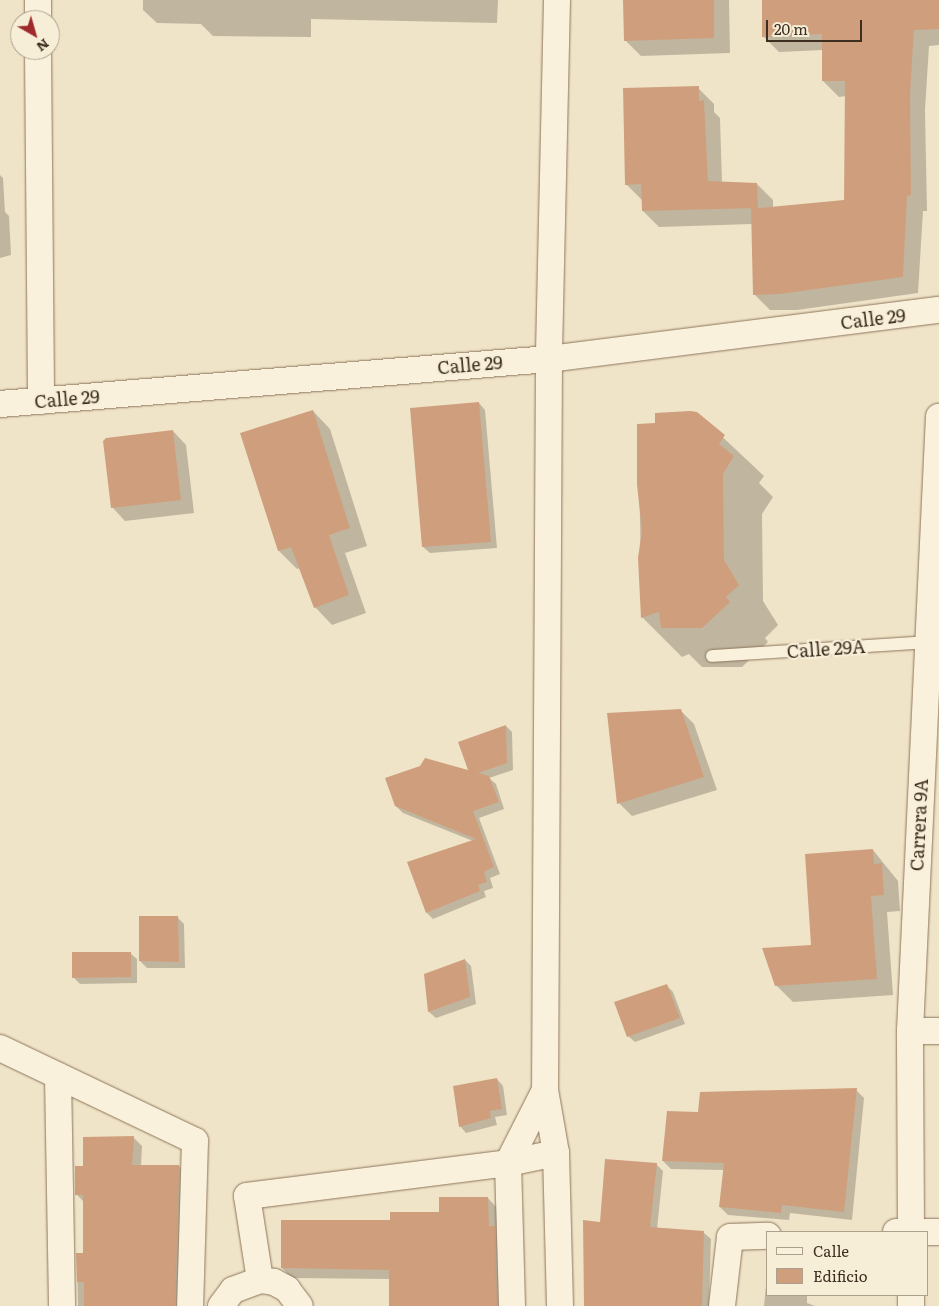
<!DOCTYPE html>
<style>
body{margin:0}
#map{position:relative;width:939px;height:1306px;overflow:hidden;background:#f0e4c8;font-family:Literata,serif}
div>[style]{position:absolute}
.shadow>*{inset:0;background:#0003}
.building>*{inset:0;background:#cf9f7d}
.roads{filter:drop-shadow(0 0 1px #8d765c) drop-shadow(0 0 1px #8d765c)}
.lane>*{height:12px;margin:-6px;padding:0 6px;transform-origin:6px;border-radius:6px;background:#faf1dc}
.street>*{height:26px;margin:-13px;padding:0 13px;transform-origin:13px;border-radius:13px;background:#faf1dc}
span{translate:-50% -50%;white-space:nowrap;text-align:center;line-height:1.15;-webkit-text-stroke:4.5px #f7eed8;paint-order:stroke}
.street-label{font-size:18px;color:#3d2e20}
.legend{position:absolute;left:766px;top:1231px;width:162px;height:65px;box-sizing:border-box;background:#f7eed8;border:1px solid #ada18e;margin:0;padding:6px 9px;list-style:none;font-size:15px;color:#3d2e20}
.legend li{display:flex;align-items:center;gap:10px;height:25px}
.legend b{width:25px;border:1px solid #ada18e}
.north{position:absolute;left:10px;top:10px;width:50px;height:50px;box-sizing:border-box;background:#f7eed8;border:1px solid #ada18e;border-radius:50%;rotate:142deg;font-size:14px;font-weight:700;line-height:20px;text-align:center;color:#3d2e20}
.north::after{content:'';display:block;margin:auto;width:18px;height:22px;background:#9e2a2b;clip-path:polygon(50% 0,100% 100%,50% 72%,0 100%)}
.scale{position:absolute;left:766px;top:20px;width:96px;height:22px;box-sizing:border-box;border:2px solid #3d2e20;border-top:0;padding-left:6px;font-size:15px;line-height:18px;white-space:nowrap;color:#3d2e20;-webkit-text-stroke:4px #f7eed8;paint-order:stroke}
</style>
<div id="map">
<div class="shadow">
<i style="clip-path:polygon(143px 0,498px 0,497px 23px,311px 19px,311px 37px,213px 36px,201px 24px,157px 23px,143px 10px)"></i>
<i style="clip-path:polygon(624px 0,729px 0,730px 53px,641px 56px,625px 40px)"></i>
<i style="clip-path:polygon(764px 0,939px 0,939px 45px,929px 46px,925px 110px,927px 211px,923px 211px,918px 293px,797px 310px,770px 310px,754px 294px,752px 224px,659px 227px,643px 211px,642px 200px,626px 184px,698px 88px,714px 104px,714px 112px,720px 118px,722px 183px,757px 184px,773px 200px,773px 208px,846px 201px,846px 96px,839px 97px,823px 81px,823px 50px,779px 52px,763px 36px)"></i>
<i style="clip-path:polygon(0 175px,3px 178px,5px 212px,9px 216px,11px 255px,0 258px)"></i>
<i style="clip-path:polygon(479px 403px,485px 410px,497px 548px,430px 553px,423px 547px)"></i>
<i style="clip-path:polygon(313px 411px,330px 429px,367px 546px,345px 553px,366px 613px,332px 625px,315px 607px,300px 568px,297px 569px,279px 551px,242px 434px)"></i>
<i style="clip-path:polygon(697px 413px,764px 476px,759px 483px,773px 497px,762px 514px,763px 601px,778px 625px,765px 638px,768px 642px,742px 667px,702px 667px,689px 654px,682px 657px,642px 617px,638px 425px,656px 424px)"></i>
<i style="clip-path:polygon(173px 431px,186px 445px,194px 513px,125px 521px,112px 507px)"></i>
<i style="clip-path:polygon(680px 710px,694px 724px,717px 790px,632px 816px,619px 803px)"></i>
<i style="clip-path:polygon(506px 726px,512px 732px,513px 770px,489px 778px,496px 784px,504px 809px,479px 818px,500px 874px,490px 878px,493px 888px,484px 891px,486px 897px,433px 919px,427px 913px,409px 863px,473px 841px,403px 813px,396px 806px,470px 772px)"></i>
<i style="clip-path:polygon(873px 850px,898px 881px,900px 911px,887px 912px,893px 995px,793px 1002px,776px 985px,812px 946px)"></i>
<i style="clip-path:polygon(178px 918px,184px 924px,185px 968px,147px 968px,140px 961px)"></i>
<i style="clip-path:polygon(130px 953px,137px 959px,137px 983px,80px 984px,74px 978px)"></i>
<i style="clip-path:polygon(465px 960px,471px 966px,476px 1004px,436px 1018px,429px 1012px,425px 975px)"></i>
<i style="clip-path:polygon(666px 985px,673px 992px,685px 1024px,635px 1042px,628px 1036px)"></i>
<i style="clip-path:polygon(497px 1079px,503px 1086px,507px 1115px,495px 1117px,497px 1125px,466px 1133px,460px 1126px)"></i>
<i style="clip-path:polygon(856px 1090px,864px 1098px,852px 1220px,790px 1213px,789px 1220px,728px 1215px,720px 1207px,724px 1170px,671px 1169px,663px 1161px)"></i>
<i style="clip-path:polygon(133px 1137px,142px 1146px,141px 1166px,179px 1166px,188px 1175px,184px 1306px,78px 1306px,77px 1255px,85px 1255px,84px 1202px,76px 1194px,84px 1167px)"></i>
<i style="clip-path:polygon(656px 1164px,663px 1171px,657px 1229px,704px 1233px,711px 1239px,709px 1303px,712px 1306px,585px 1306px,601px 1223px)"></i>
<i style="clip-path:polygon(488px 1198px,497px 1208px,506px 1306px,390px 1306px,390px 1279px,292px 1278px,282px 1268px,391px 1221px,440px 1213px)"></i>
<i style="clip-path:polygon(766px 1285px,768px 1295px,807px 1295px,807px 1303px,815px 1306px,764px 1306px)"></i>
</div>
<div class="building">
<i style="clip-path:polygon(623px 0,714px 0,714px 38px,624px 41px)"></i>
<i style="clip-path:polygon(762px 0,939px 0,939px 29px,914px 30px,910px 94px,911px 195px,907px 196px,903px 277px,780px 294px,753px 295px,751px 208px,757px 208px,642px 211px,641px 184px,625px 185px,623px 88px,699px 86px,699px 101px,704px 100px,708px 181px,757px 183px,758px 208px,844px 200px,845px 81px,822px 81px,822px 34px,762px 37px)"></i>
<i style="clip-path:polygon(479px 402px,491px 542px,422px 547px,410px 408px)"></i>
<i style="clip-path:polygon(313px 410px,350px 528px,329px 535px,349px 595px,314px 608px,291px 547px,278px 551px,240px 433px)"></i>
<i style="clip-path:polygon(690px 411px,697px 412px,725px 435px,719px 444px,734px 456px,723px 474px,724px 560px,739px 585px,726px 597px,730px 602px,702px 628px,661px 628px,659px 612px,641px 618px,638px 558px,642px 530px,637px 485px,637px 424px,655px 423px,655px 413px)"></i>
<i style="clip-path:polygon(173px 430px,181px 500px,111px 508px,103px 441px,106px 438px)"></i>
<i style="clip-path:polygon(681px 709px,704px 777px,617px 804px,607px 713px)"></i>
<i style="clip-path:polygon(506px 725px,507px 763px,478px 773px,489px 776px,499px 802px,473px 811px,494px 867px,484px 872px,487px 882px,478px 885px,480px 891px,426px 913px,407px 862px,476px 839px,395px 806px,385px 778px,420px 766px,425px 758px,468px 770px,458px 742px)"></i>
<i style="clip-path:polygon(873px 849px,874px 864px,882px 863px,884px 895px,871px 896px,877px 979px,775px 986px,762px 948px,811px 945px,805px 854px)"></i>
<i style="clip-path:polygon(139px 916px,178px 916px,179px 962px,139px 961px)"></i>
<i style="clip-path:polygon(72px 952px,131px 952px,131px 977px,72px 978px)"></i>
<i style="clip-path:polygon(465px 959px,470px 997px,428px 1012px,424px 974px)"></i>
<i style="clip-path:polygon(667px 984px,680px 1018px,627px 1037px,614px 1002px)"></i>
<i style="clip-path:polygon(497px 1078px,502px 1109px,490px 1111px,491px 1118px,459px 1127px,453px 1086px)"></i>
<i style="clip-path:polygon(857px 1088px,844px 1212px,782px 1205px,781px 1213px,719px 1207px,724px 1163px,662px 1161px,667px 1111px,698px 1112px,700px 1092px)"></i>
<i style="clip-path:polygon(134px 1136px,132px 1165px,179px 1165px,175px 1306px,84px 1306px,84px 1282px,77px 1282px,76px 1253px,83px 1253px,83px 1195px,75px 1195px,75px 1166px,83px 1166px,83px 1137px)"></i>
<i style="clip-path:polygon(605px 1159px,657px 1163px,650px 1227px,704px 1231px,702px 1306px,584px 1306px,583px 1220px,600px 1222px)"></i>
<i style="clip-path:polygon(439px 1197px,488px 1197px,489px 1226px,495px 1226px,497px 1306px,389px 1306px,389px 1270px,281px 1268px,281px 1220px,390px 1220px,390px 1212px,439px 1212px)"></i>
</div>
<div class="roads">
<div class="lane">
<i style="left:712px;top:656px;width:216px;rotate:-3.7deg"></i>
</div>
<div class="street">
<i style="left:38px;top:0;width:20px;rotate:90deg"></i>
<i style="left:557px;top:0;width:359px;rotate:91.3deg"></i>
<i style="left:549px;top:359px;width:731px;rotate:90.31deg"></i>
<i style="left:545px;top:1090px;width:64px;rotate:80.1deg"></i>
<i style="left:556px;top:1153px;width:153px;rotate:88.5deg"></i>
<i style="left:38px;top:50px;width:351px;rotate:89.5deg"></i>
<i style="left:0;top:404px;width:551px;rotate:-4.69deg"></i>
<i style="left:549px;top:359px;width:393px;rotate:-7.2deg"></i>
<i style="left:910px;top:1031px;width:29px"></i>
<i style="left:0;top:1048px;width:216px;rotate:25.5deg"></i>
<i style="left:195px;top:1141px;width:165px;rotate:91.7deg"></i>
<i style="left:58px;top:1076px;width:230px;rotate:89deg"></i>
<i style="left:896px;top:1232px;width:43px"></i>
<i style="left:911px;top:1232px;width:201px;rotate:-90.3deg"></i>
<i style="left:910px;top:1031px;width:615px;rotate:-87.3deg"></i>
<i style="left:260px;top:1280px;width:85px;rotate:-98.8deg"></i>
<i style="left:247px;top:1196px;width:263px;rotate:-7.2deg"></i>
<i style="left:508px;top:1163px;width:49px;rotate:-11.8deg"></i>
<i style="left:221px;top:1306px;width:20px;rotate:-53deg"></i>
<i style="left:233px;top:1290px;width:29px;rotate:-20deg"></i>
<i style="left:260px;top:1280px;width:14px;rotate:8deg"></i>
<i style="left:274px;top:1282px;width:15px;rotate:28deg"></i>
<i style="left:287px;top:1289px;width:21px;rotate:53deg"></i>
<i style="left:512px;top:1306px;width:143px;rotate:-91.6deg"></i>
<i style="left:508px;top:1163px;width:82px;rotate:-63.1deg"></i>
<i style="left:722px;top:1306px;width:69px;rotate:-83.4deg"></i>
<i style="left:730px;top:1237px;width:38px;rotate:-2deg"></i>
<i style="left:911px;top:1306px;width:11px;rotate:-90deg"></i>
</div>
</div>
<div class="street-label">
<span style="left:873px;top:319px;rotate:-7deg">Calle 29</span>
<span style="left:470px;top:365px;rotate:-5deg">Calle 29</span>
<span style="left:67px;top:399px;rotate:-5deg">Calle 29</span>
<span style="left:826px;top:649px;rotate:-4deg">Calle 29A</span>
<span style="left:919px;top:825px;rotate:-87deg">Carrera 9A</span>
</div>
<ul class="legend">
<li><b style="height:6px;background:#faf1dc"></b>Calle</li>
<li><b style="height:14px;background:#cf9f7d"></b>Edificio</li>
</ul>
<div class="north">N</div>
<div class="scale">20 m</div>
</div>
